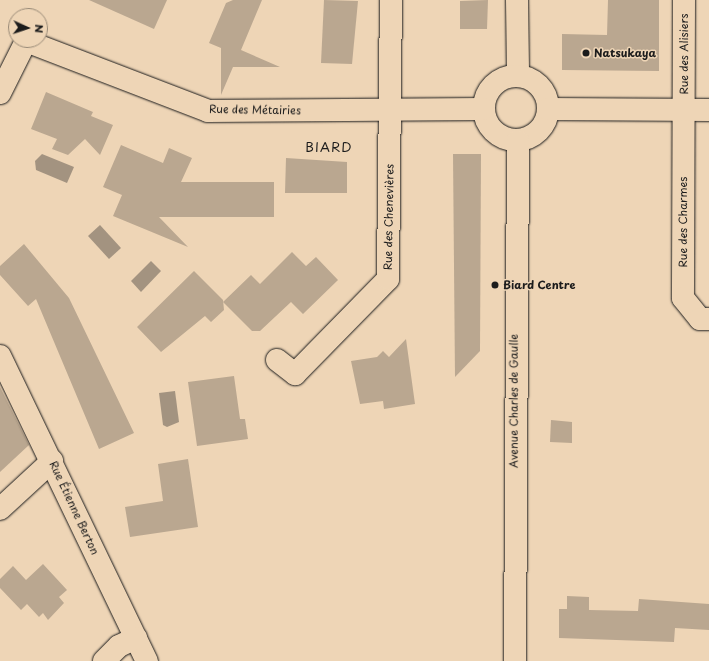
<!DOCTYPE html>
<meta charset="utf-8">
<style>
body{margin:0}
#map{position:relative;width:709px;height:661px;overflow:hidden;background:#eed5b6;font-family:"Playpen Sans",sans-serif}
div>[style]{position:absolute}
.water>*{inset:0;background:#a39380}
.building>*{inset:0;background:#baa790}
.roads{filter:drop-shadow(0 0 1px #1c1c1c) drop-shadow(0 0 1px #1c1c1c)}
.minor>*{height:22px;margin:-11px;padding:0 11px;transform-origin:11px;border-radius:11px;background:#eed5b6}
.minor>.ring{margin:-11px;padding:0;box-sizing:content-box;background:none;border:22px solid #eed5b6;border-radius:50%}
.dots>*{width:11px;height:11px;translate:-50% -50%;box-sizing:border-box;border:2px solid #eed5b6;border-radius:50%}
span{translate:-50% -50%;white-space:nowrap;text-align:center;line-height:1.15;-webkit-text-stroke:3px #eed5b6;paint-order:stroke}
.poi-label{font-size:11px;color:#1c1c1c;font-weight:700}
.left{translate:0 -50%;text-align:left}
.street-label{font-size:11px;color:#1c1c1c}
.quarter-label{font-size:13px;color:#1c1c1c;letter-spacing:1px}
.north{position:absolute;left:8px;top:8px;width:40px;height:40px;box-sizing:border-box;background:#eed5b6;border:1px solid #9a8b78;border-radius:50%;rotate:93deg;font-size:11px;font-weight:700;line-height:16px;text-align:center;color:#1c1c1c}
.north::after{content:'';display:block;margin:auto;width:14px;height:18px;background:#1c1c1c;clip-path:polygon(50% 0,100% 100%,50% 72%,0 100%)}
</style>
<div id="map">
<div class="water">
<i style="clip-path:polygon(42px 154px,74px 167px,67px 183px,36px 170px,35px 161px)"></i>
<i style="clip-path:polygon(100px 225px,121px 248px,109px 259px,88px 236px)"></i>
<i style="clip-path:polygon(151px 261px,161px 271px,141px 292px,131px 281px)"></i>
<i style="clip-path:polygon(175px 391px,179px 422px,167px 427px,163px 425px,159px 393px)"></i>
</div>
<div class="building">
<i style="clip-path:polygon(89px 0,167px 0,154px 29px)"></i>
<i style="clip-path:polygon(233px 0,262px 0,241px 50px,280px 67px,233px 67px,221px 95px,221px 48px,209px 43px,226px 3px)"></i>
<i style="clip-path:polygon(324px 0,358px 1px,352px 64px,321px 63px)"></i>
<i style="clip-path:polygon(488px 0,487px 29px,460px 29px,460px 1px)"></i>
<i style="clip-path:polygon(608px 0,659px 0,659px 71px,562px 70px,562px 34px,607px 35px)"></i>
<i style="clip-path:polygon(46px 92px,93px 112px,91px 116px,113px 125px,100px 155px,85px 139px,68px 155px,52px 149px,57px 139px,31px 129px)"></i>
<i style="clip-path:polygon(121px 145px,163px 163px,169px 148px,192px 158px,181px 182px,274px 182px,274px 217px,159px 217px,188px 247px,113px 216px,122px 195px,103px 187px)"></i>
<i style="clip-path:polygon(453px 154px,481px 154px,480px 351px,455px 377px)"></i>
<i style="clip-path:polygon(286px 158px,347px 162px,347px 193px,285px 193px)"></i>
<i style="clip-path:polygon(24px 244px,69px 298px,134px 433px,99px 449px,36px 299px,28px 306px,0 275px,0 266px)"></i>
<i style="clip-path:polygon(292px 252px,306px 266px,316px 257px,338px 280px,303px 314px,291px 302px,260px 331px,252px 331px,223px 302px,251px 275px,260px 284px)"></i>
<i style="clip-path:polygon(194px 271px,223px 300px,224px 310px,211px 322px,205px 316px,161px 352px,137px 327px)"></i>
<i style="clip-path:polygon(406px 339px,415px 404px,384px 409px,383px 401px,360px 404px,351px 361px,377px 357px,383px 351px,389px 357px)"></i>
<i style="clip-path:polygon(234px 376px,240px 419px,245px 419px,248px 439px,197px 446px,188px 382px)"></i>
<i style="clip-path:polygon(0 387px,29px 445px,0 472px)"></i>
<i style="clip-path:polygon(551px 420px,572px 422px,572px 443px,550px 442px)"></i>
<i style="clip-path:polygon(188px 459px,198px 527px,130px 537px,125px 507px,163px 501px,158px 464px)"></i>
<i style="clip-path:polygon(43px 564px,67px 590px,59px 597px,64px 603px,48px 620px,43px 613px,39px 617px,27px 604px,21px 610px,0 588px,0 579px,13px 566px,26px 580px)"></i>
<i style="clip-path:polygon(567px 596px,589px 597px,589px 610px,638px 611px,639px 599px,709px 604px,709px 630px,675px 628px,674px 642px,559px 638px,559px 609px,567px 609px)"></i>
</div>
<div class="roads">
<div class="minor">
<i style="left:517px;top:0;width:75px;rotate:89.2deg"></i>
<i style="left:684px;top:0;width:298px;rotate:90.2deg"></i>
<i style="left:683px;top:298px;width:27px;rotate:51deg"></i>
<i style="left:700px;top:319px;width:9px"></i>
<i class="ring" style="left:484px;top:76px;width:42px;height:42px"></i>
<i style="left:0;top:93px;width:58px;rotate:-63.4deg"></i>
<i style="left:26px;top:41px;width:195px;rotate:21deg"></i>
<i style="left:208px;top:111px;width:275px;rotate:-0.4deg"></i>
<i style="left:548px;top:109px;width:161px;rotate:0.4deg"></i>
<i style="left:0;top:356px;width:339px;rotate:64.3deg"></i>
<i style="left:277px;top:360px;width:23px;rotate:38deg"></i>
<i style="left:295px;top:374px;width:133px;rotate:-45.6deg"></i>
<i style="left:388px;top:279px;width:279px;rotate:-89.4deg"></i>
<i style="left:0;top:509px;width:71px;rotate:-42.7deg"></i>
<i style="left:104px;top:661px;width:21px;rotate:-45deg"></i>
<i style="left:119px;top:646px;width:19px;rotate:-25deg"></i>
<i style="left:515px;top:661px;width:520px;rotate:-89.67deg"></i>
</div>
</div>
<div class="dots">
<i style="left:586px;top:53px;background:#1c1c1c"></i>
<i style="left:495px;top:285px;background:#1c1c1c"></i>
</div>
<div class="poi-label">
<span class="left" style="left:594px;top:53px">Natsukaya</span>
<span class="left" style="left:503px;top:285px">Biard Centre</span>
</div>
<div class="street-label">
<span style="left:684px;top:54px;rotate:-90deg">Rue des Alisiers</span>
<span style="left:255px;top:110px;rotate:1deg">Rue des Métairies</span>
<span style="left:389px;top:217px;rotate:-89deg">Rue des Chenevières</span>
<span style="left:683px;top:222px;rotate:-90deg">Rue des Charmes</span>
<span style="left:514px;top:401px;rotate:-90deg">Avenue Charles de Gaulle</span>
<span style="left:74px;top:508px;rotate:65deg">Rue Étienne Berton</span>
</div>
<div class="quarter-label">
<span style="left:329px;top:147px">BIARD</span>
</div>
<div class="north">N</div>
</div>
